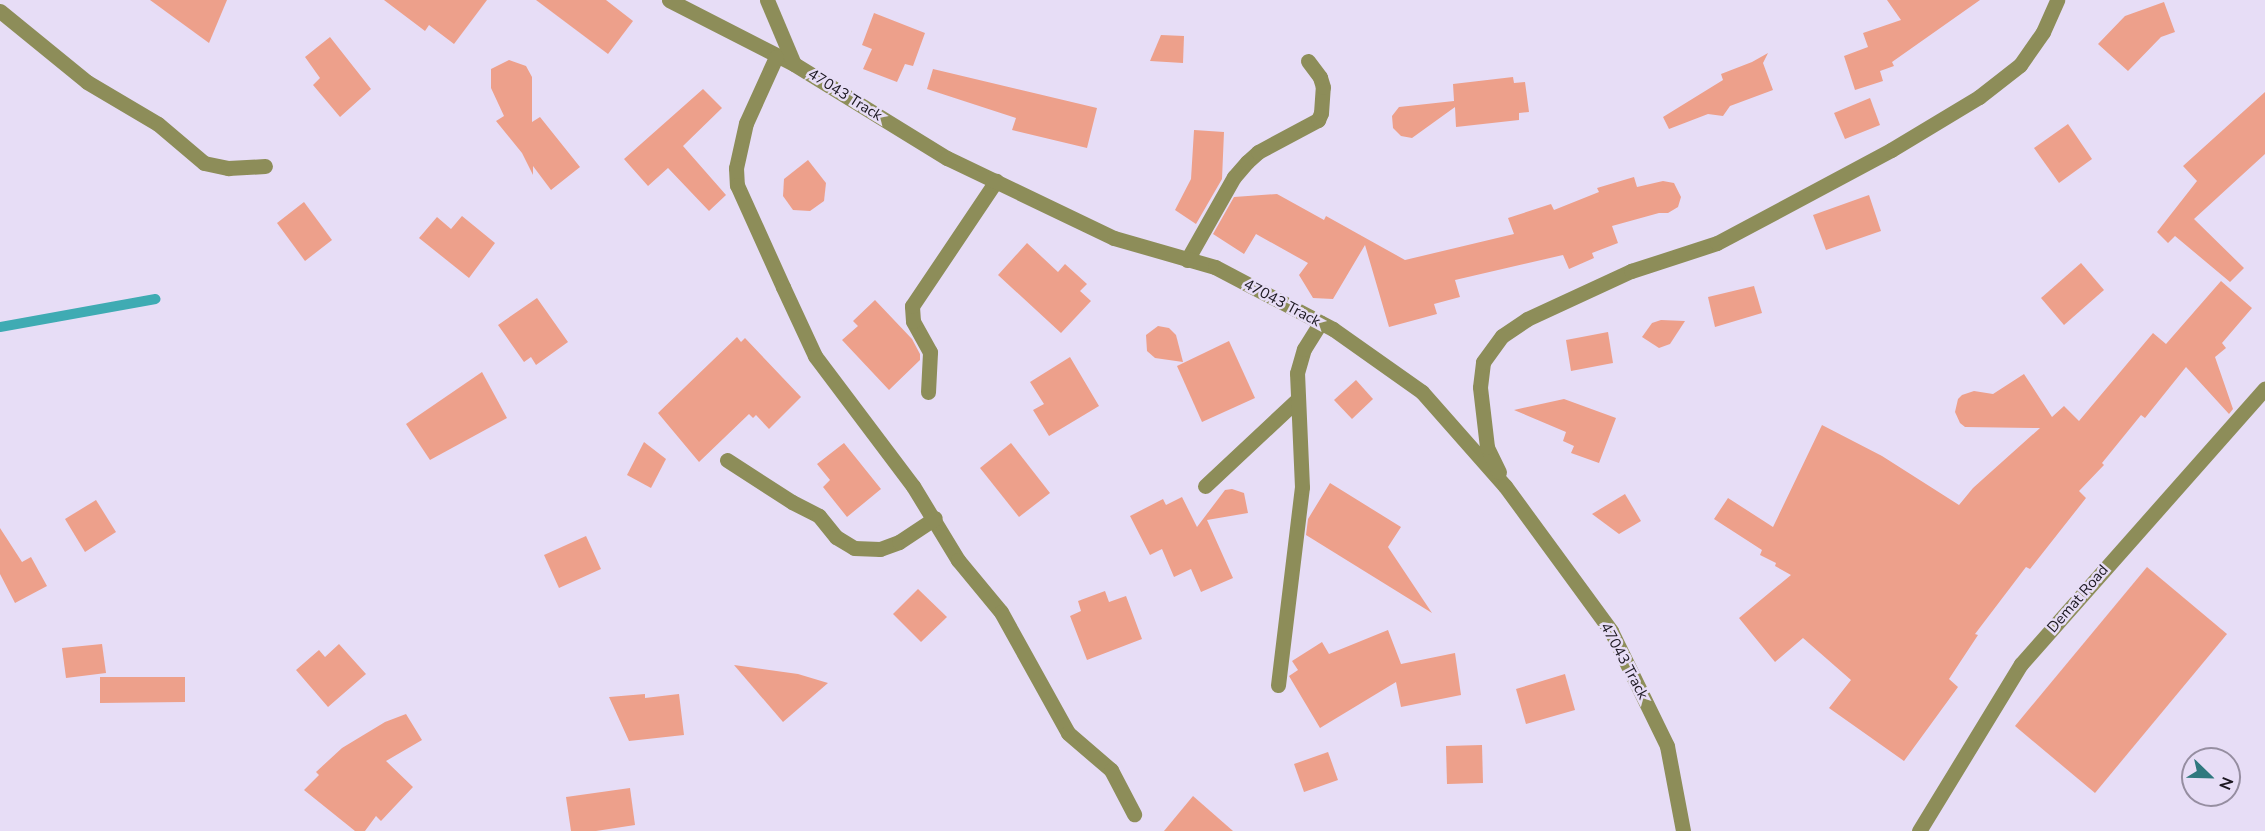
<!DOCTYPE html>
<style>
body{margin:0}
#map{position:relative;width:2265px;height:831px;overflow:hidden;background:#e7ddf6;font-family:"Nunito Sans",sans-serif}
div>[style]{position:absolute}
.stream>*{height:10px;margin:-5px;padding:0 5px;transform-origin:5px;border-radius:5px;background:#3fabb3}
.building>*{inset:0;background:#eda08b}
.service>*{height:15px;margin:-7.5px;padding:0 7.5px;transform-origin:7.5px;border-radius:7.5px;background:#8d8d59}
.minor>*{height:15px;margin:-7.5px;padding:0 7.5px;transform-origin:7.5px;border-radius:7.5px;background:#8d8d59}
.tertiary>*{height:15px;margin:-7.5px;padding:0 7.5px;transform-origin:7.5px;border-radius:7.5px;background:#8d8d59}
span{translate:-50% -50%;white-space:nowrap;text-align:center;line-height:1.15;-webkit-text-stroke:5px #e7ddf6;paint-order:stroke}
.street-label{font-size:15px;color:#1c1821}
.north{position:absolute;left:2181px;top:747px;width:60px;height:60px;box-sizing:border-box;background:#e7ddf6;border:2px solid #968ea1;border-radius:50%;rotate:113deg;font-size:16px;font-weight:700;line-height:24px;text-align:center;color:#1c1821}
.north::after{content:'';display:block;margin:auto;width:21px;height:27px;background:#2f787e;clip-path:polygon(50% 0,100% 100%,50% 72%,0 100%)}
</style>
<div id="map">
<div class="stream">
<i style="left:0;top:327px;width:158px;rotate:-10.2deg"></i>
</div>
<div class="building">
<i style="clip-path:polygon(150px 0,227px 0,209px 43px)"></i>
<i style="clip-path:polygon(384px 0,487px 0,454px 44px,429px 25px,425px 31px)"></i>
<i style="clip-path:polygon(536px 0,606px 0,633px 21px,608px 54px)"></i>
<i style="clip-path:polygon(1887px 0,1980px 0,1892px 62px,1894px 66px,1880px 71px,1883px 81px,1855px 90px,1844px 56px,1868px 47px,1863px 33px,1901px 20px)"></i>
<i style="clip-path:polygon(2164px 2px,2175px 32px,2161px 37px,2128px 71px,2098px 44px,2125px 16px)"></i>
<i style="clip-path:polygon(874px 13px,925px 33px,913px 66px,905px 64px,897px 82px,863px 69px,872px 49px,862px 45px)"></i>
<i style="clip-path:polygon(1161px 35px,1184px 36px,1183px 63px,1150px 61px)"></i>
<i style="clip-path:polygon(330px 37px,371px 89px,340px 117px,313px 85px,320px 78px,305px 57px)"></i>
<i style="clip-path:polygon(1768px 53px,1763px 63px,1773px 90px,1730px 106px,1723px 116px,1708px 114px,1669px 129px,1663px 117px,1723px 80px,1721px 74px,1752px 62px)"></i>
<i style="clip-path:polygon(509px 60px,526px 66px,532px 77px,532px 122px,540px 117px,580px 167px,551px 190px,533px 166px,533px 175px,522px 153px,496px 121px,504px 116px,491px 88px,491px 69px)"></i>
<i style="clip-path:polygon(933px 69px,1097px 108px,1087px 148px,1012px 130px,1016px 118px,927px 89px)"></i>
<i style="clip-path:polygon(1513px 77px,1514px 83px,1525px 82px,1529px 112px,1519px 113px,1519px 120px,1456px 127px,1455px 107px,1412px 138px,1401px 136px,1393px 128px,1392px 116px,1399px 107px,1454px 101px,1453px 84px)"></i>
<i style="clip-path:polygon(703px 89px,722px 108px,683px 146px,726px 195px,709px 211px,668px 168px,648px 186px,624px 159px)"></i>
<i style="clip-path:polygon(2265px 92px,2265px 154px,2194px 219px,2244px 268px,2230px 282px,2175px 236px,2168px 243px,2157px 232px,2197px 181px,2183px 166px)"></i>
<i style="clip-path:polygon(1870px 98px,1880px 125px,1845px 139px,1834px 113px)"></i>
<i style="clip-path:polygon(2068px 124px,2092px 159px,2059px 183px,2034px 148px)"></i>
<i style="clip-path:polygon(1194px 130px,1224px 132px,1222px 179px,1196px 224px,1175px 210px,1191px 179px)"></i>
<i style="clip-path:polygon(808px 160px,826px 183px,824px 201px,810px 211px,793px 210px,783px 196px,784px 179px)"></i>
<i style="clip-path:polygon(1634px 177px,1637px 187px,1663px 181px,1674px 183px,1681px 197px,1678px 207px,1668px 213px,1659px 213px,1612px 226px,1618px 243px,1592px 253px,1594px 258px,1569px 269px,1563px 255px,1455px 280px,1460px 297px,1434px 304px,1437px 314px,1389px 327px,1365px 245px,1333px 299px,1313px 298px,1299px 275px,1308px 263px,1256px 234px,1244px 254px,1213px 234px,1234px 197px,1277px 194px,1324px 220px,1326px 216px,1405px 260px,1514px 234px,1508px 218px,1551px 204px,1554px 210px,1599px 192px,1597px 188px)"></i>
<i style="clip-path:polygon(1869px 195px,1881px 231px,1826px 250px,1813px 215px)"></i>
<i style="clip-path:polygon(304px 202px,332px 240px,305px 261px,277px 223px)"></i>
<i style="clip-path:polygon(462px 216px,495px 243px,469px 278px,419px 238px,437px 217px,451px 229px)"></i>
<i style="clip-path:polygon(1027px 243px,1058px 272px,1065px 264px,1087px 284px,1080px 291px,1091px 301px,1061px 333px,998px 275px)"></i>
<i style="clip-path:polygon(2081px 263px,2104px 290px,2064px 325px,2041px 298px)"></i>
<i style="clip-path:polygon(2221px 281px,2252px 308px,2222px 343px,2226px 348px,2215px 357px,2233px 409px,2229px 414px,2186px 367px,2145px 418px,2141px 415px,2102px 463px,2104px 465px,2079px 491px,2086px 498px,2030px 569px,2026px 567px,1975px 634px,1978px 635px,1949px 679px,1958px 687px,1904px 761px,1829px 708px,1851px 680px,1803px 638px,1775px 662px,1739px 618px,1791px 575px,1775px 566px,1776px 563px,1760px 555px,1762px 550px,1714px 519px,1728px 498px,1773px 527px,1822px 425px,1882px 456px,1959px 505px,1973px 488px,2040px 428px,1965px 427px,1960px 423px,1955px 412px,1958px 399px,1962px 395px,1974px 391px,1993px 394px,2024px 374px,2052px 417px,2064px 406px,2079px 421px,2153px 333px,2166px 344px)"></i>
<i style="clip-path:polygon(1754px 286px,1762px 313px,1715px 327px,1708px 297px)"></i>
<i style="clip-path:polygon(537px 298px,568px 342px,536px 365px,531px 357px,524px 362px,498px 325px)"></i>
<i style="clip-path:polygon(875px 300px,912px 339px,920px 354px,920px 360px,889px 390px,842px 340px,858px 326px,853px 321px)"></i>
<i style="clip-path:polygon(1661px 320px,1685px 321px,1670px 344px,1659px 348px,1642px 337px,1652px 323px)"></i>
<i style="clip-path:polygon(1158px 326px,1169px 328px,1176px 335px,1183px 362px,1155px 358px,1147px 351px,1146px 335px)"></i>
<i style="clip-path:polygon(1608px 332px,1613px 363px,1571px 371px,1566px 340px)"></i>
<i style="clip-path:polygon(737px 337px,741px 342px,745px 338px,801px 397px,769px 429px,756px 415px,753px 418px,749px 414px,699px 462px,658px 413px)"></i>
<i style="clip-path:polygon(1229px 341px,1255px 398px,1202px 422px,1177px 366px)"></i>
<i style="clip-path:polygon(1070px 357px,1099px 406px,1049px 436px,1033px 410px,1044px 404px,1030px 382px)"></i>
<i style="clip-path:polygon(482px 372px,507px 418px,430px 460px,406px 424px)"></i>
<i style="clip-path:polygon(1356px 380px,1373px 399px,1352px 419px,1334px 400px)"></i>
<i style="clip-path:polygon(1564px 399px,1616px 418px,1599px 463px,1571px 453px,1574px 446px,1563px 441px,1566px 432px,1514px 410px)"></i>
<i style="clip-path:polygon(644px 442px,666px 459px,651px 488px,627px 475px)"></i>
<i style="clip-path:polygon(844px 443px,881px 489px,847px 517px,823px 487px,830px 480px,817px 464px)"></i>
<i style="clip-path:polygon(1011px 443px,1050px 493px,1019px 517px,980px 468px)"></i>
<i style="clip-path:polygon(1330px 483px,1401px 527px,1388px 547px,1432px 613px,1306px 535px,1308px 519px)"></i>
<i style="clip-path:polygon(1225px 490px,1232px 489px,1244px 493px,1248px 513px,1207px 520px,1233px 578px,1201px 592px,1191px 569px,1174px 577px,1162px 549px,1150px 555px,1130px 516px,1163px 499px,1166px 505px,1182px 497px,1197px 527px)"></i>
<i style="clip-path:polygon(1625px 494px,1641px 521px,1619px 534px,1592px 514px)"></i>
<i style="clip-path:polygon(96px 500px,116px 532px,85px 552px,65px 519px)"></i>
<i style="clip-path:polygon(0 528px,22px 562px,31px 557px,47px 586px,15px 603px,0 574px)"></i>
<i style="clip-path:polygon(586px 536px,601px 569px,559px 588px,544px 555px)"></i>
<i style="clip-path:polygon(2147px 567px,2227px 634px,2095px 793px,2015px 726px)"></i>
<i style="clip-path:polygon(918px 589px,947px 617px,921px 642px,893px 614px)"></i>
<i style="clip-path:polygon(1105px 591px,1109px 602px,1126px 596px,1142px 639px,1087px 660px,1070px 616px,1081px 611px,1078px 601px)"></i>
<i style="clip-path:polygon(1388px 630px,1401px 664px,1455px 653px,1461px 695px,1401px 707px,1396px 682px,1320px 728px,1289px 676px,1298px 670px,1292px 661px,1322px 642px,1329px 654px)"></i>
<i style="clip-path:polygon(102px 644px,106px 673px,66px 678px,62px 648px)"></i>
<i style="clip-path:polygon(339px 644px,366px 674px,328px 707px,296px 670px,319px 650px,325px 657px)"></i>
<i style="clip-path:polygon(734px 665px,798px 674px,828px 683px,783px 722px)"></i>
<i style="clip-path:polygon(1565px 674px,1575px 710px,1526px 724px,1516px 689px)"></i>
<i style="clip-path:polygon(100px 677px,185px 677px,185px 702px,100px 703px)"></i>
<i style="clip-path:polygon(645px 694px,645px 698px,679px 694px,684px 735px,629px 741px,609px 697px)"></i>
<i style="clip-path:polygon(406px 714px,422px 740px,386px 761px,413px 787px,381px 821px,376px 816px,365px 831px,355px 831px,304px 790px,319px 775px,316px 772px,342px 748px,385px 722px)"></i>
<i style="clip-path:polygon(1482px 745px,1483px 783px,1447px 784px,1446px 746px)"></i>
<i style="clip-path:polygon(1328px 752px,1338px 780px,1304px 792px,1294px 764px)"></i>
<i style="clip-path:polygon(630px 788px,635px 825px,596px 831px,571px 831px,566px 797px)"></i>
<i style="clip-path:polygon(1193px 796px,1233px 831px,1164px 831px)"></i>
</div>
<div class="service">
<i style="left:1187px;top:260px;width:95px;rotate:-60.5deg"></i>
<i style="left:1234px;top:177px;width:20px;rotate:-49deg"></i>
<i style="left:1247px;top:162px;width:15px;rotate:-42deg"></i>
<i style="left:1258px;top:152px;width:68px;rotate:-28.1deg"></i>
<i style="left:1318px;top:120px;width:8px;rotate:-67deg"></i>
<i style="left:1321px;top:113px;width:26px;rotate:-86deg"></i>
<i style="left:1323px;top:87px;width:10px;rotate:-107deg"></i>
<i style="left:1320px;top:77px;width:20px;rotate:-127deg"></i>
<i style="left:928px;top:392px;width:40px;rotate:-87.1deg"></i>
<i style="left:930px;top:352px;width:35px;rotate:-119deg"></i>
<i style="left:913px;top:321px;width:15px;rotate:-94deg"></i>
<i style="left:912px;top:306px;width:151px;rotate:-56.1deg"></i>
<i style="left:1205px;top:486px;width:127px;rotate:-43.1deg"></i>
<i style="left:1278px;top:685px;width:199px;rotate:-83.1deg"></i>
<i style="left:1302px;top:487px;width:114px;rotate:-92.5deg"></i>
<i style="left:1297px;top:373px;width:25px;rotate:-74deg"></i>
<i style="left:1304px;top:349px;width:31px;rotate:-58deg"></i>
</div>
<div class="minor">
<i style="left:669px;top:0;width:140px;rotate:27.1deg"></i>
<i style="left:794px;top:64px;width:180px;rotate:31.6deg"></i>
<i style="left:947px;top:158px;width:185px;rotate:25.6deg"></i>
<i style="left:1114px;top:238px;width:105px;rotate:16deg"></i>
<i style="left:1215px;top:267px;width:133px;rotate:27.7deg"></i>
<i style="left:1333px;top:329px;width:109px;rotate:35.3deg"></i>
<i style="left:1422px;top:392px;width:125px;rotate:48.6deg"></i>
<i style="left:1505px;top:486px;width:180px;rotate:53.8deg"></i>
<i style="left:1611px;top:631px;width:128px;rotate:64deg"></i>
<i style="left:1667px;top:746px;width:86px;rotate:79.3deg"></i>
<i style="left:767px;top:0;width:69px;rotate:67.1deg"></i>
<i style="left:0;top:11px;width:112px;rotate:39.2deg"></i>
<i style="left:87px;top:82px;width:82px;rotate:30.6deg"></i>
<i style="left:158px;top:124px;width:60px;rotate:40.3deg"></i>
<i style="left:204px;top:163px;width:25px;rotate:12deg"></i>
<i style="left:228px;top:168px;width:37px;rotate:-3deg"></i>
<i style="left:776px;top:57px;width:72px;rotate:114.4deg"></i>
<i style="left:746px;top:123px;width:46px;rotate:102.5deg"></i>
<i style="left:736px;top:168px;width:17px;rotate:87deg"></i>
<i style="left:737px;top:185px;width:112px;rotate:65.7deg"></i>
<i style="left:783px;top:287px;width:76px;rotate:65.1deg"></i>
<i style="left:815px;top:356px;width:163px;rotate:53deg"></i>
<i style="left:913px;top:486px;width:87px;rotate:58.7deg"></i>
<i style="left:958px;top:560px;width:67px;rotate:50.4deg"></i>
<i style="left:1001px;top:612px;width:138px;rotate:61deg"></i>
<i style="left:1068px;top:733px;width:57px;rotate:40.7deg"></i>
<i style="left:1111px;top:770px;width:50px;rotate:62.4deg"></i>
<i style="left:727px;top:460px;width:77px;rotate:32.9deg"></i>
<i style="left:792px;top:502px;width:30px;rotate:27deg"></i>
<i style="left:819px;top:516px;width:27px;rotate:51deg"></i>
<i style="left:836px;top:537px;width:21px;rotate:31deg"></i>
<i style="left:854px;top:548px;width:26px;rotate:2deg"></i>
<i style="left:880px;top:549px;width:20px;rotate:-20deg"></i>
<i style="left:899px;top:542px;width:43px;rotate:-33.7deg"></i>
<i style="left:1499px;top:472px;width:28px;rotate:-116deg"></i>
<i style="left:1487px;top:447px;width:60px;rotate:-96.7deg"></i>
<i style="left:1480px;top:387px;width:25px;rotate:-83deg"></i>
<i style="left:1483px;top:362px;width:32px;rotate:-54deg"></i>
<i style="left:1502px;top:336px;width:30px;rotate:-34deg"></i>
<i style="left:1527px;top:319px;width:115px;rotate:-24.8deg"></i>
<i style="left:1631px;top:271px;width:90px;rotate:-18deg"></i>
<i style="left:1717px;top:243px;width:197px;rotate:-28.1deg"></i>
<i style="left:1891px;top:150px;width:103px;rotate:-31.1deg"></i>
<i style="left:1979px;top:97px;width:52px;rotate:-38deg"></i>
<i style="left:2020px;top:65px;width:40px;rotate:-55.1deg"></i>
<i style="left:2043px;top:32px;width:35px;rotate:-66deg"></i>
</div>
<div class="tertiary">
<i style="left:1919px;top:831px;width:196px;rotate:-58.6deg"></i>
<i style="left:2021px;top:664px;width:368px;rotate:-48.5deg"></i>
</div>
<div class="street-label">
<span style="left:845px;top:95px;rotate:32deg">47043 Track</span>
<span style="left:1282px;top:303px;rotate:28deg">47043 Track</span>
<span style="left:2078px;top:599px;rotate:-49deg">Demat Road</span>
<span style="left:1624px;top:661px;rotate:62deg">47043 Track</span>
</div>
<div class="north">N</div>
</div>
